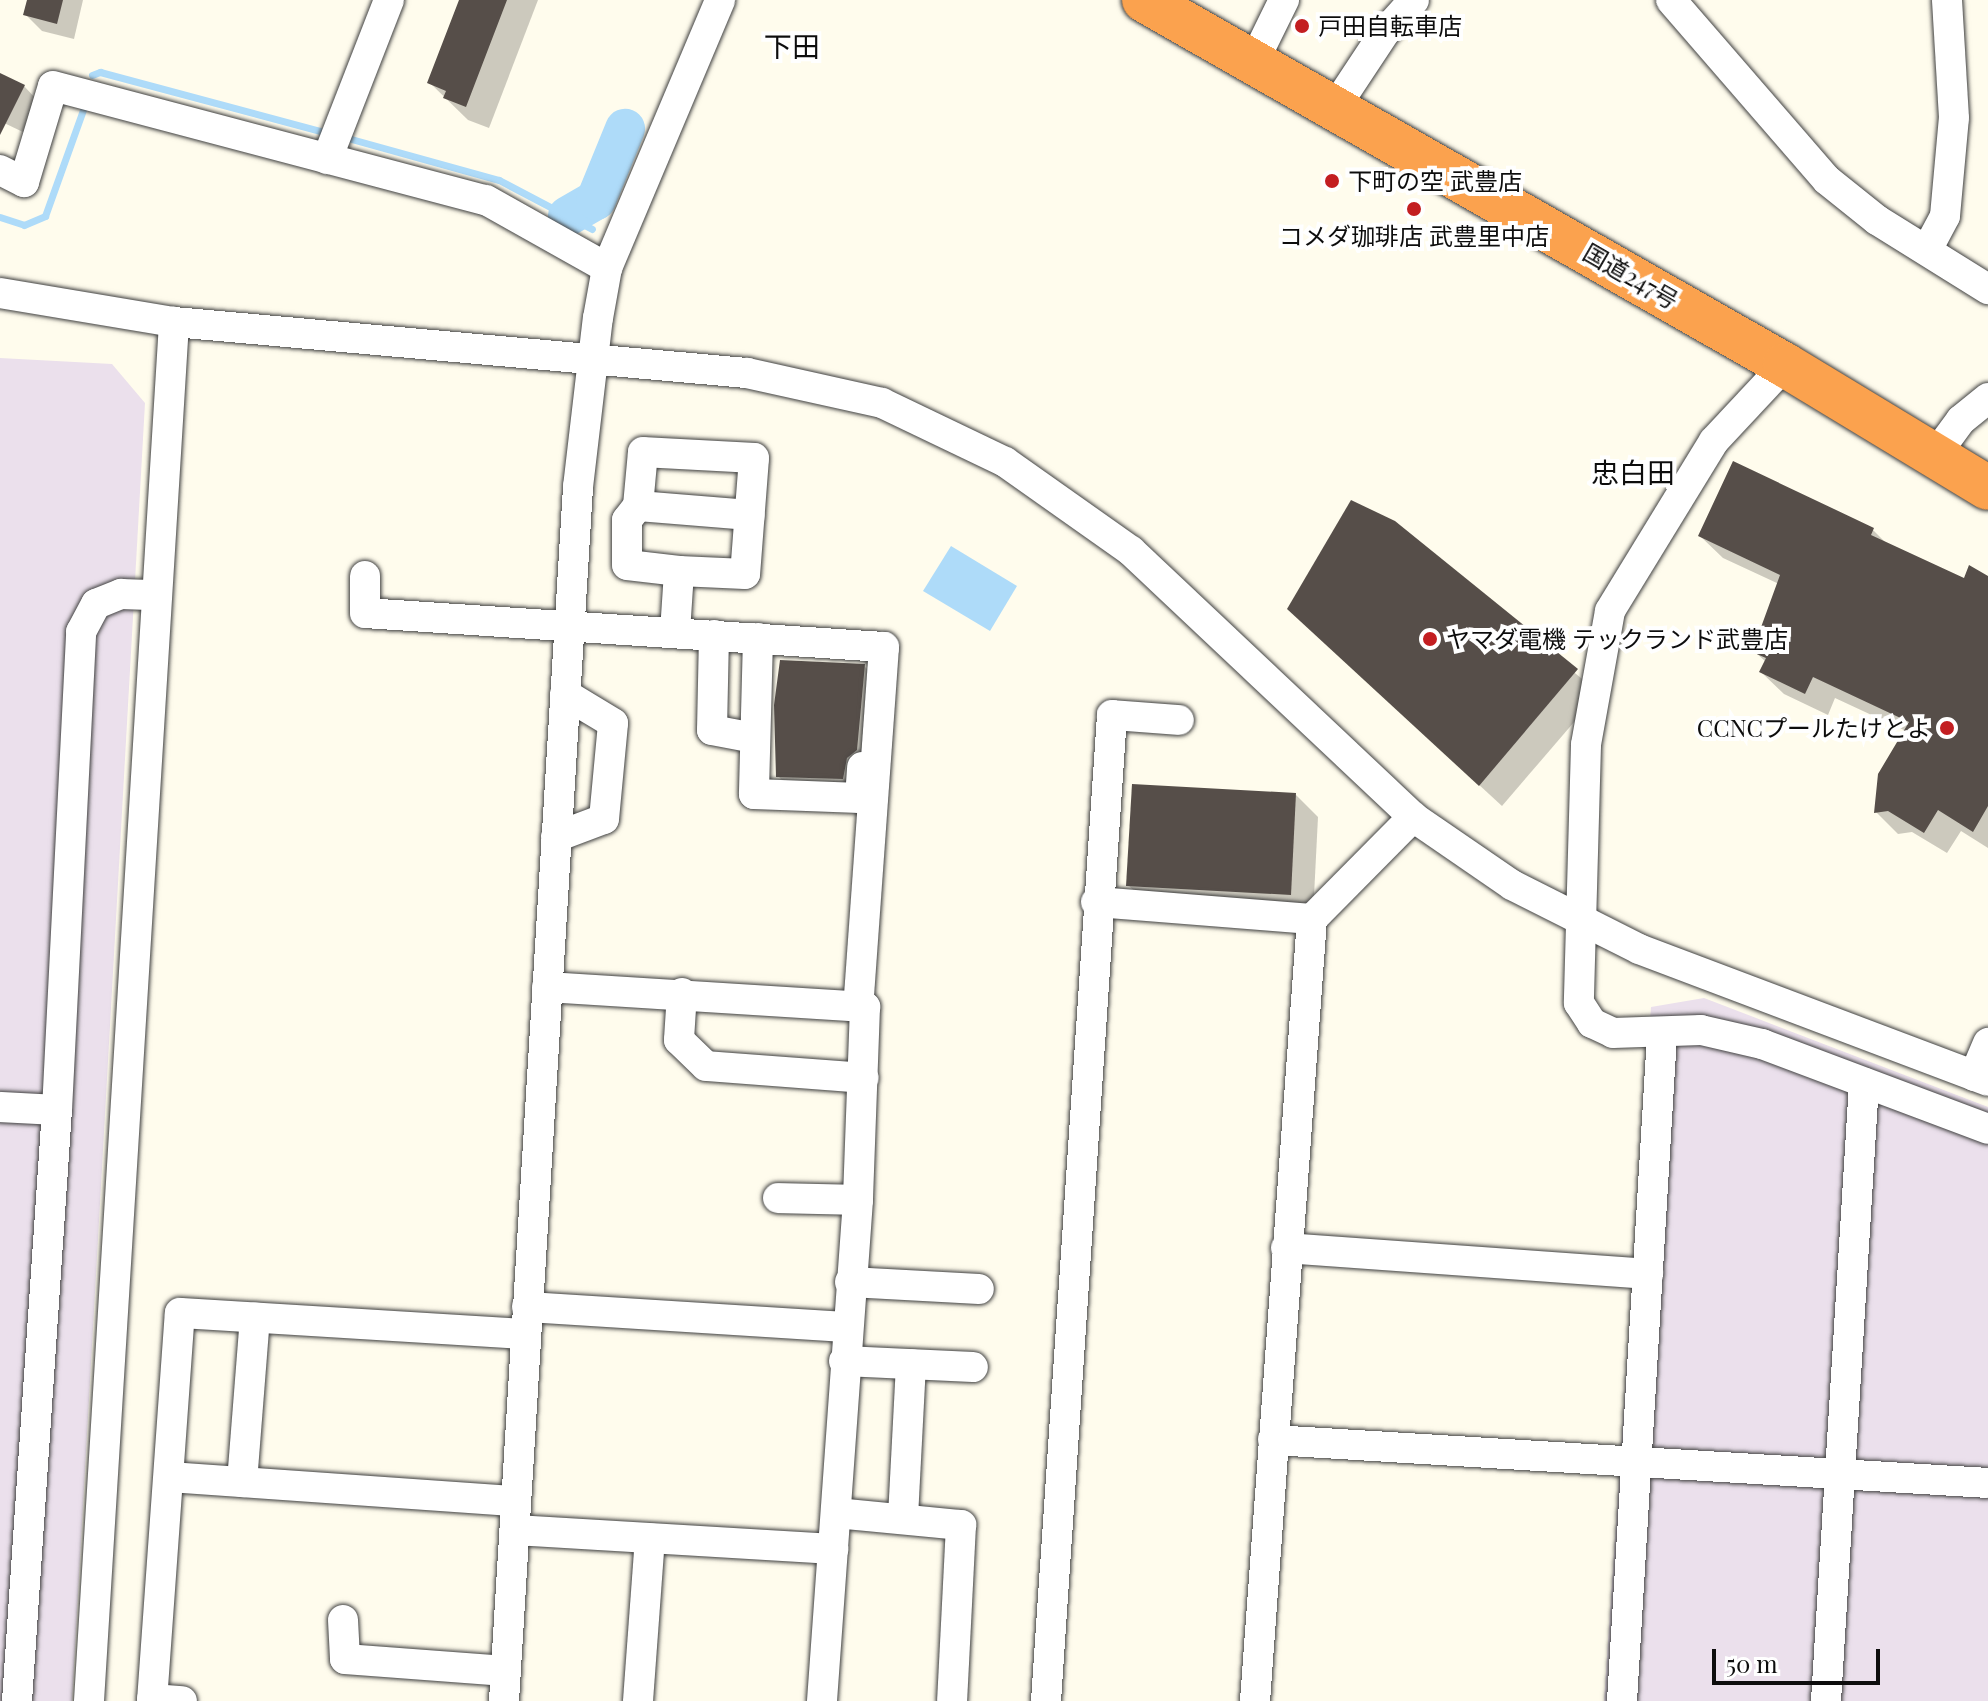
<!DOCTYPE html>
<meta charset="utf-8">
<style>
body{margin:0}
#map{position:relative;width:1988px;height:1701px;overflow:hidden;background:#fffced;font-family:"Playfair Display","Noto Sans JP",serif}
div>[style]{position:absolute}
.industrial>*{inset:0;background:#ebe0ec}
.water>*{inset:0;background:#aedbf9}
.shadow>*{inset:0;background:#0003}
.stream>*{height:7px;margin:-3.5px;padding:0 3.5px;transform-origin:3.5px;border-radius:3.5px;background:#aedbf9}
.river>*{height:40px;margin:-20px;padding:0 20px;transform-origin:20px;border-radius:20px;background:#aedbf9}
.building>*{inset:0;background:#564e49}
.roads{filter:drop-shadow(0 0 2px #404040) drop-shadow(0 0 2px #404040)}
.minor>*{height:30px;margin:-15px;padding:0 15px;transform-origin:15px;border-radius:15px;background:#fff}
.highway>*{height:44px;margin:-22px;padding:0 22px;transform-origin:22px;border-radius:22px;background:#fba24e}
.dots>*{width:22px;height:22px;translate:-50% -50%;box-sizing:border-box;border:4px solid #fff;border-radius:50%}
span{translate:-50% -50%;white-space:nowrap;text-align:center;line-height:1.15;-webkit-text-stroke:8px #fff;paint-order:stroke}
.poi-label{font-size:24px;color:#0d0d0d}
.left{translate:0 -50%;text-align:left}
.right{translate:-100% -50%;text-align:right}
.street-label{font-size:24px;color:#0d0d0d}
.quarter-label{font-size:28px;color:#0d0d0d}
.scale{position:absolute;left:1712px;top:1649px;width:168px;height:36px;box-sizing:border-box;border:4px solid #0d0d0d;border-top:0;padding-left:10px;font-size:24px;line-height:28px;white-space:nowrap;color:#0d0d0d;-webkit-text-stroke:6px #fff;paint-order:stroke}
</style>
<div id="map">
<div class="industrial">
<i style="clip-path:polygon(0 358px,112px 364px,145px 403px,72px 1701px,0 1701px)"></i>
<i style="clip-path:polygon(1704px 998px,1988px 1107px,1988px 1701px,1604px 1701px,1651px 1007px)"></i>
</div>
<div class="water">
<i style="clip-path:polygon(951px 546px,1017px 586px,990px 631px,923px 591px)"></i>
</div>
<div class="shadow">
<i style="clip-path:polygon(29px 0,83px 0,74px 39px,42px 31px,25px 14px)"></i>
<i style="clip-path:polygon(461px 0,538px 0,489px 128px,468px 120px,429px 82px)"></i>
<i style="clip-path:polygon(0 75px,24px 86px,40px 103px,25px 133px,0 121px)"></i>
<i style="clip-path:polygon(1394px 523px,1599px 693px,1502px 806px,1312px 631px)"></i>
<i style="clip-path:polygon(1873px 530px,1889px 546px,1965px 581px,1988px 578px,1988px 848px,1961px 831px,1947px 853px,1912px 832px,1898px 834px,1876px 812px,1906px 731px,1835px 698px,1828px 715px,1784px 694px,1761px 672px,1766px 662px,1754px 651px,1779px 584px,1723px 558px,1700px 536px)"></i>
<i style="clip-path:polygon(864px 666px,886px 688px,878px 773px,800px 798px,778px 776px)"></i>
<i style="clip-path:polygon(1296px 795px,1318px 817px,1313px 916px,1151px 907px,1128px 885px)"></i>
</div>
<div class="stream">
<i style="left:92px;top:75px;width:9px;rotate:-21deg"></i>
<i style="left:100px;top:72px;width:236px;rotate:15deg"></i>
<i style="left:344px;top:137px;width:161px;rotate:15.5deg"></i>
<i style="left:499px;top:180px;width:105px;rotate:27.8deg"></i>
<i style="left:0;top:217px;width:25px;rotate:18deg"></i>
<i style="left:24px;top:225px;width:23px;rotate:-23deg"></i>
<i style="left:45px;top:216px;width:113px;rotate:-70.3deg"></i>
</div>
<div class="river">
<i style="left:568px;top:216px;width:32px;rotate:-30deg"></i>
<i style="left:596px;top:200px;width:77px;rotate:-67.8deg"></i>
</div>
<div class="building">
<i style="clip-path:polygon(27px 0,63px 0,57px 24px,23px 15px)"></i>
<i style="clip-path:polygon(459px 0,507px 0,466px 107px,443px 98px,446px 91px,427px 83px)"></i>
<i style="clip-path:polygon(0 73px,25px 85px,0 135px)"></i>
<i style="clip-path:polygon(1733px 461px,1874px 528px,1871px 535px,1964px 578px,1969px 565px,1988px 576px,1988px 806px,1973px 832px,1938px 810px,1924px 833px,1888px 811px,1874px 813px,1878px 774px,1909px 722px,1813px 677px,1805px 694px,1759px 672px,1766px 658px,1752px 652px,1780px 575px,1698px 536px)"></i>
<i style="clip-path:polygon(1351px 500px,1395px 521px,1578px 669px,1479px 786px,1287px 609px)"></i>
<i style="clip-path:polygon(780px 660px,865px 664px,857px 750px,847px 758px,843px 779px,776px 777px,774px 705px)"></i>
<i style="clip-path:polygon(1132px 784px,1296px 793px,1291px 895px,1126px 886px)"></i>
</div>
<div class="roads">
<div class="minor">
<i style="left:1671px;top:0;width:238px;rotate:49.1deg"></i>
<i style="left:1827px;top:180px;width:64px;rotate:38.7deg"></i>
<i style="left:1877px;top:220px;width:131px;rotate:31.9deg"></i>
<i style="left:1254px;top:61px;width:68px;rotate:-63.8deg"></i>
<i style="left:1336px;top:106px;width:89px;rotate:-56.5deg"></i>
<i style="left:1385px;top:32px;width:43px;rotate:-47.8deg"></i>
<i style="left:327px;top:159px;width:171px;rotate:-68.7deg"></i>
<i style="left:0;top:170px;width:27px;rotate:27deg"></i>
<i style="left:24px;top:182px;width:100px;rotate:-73.2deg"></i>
<i style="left:53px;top:86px;width:448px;rotate:14.8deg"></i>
<i style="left:486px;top:200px;width:139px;rotate:29.3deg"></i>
<i style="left:1927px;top:250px;width:38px;rotate:-62deg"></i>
<i style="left:1945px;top:216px;width:98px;rotate:-84.8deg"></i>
<i style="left:1954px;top:118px;width:118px;rotate:-93.4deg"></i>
<i style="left:0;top:293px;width:176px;rotate:9.5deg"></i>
<i style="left:174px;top:322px;width:575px;rotate:5.09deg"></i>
<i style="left:747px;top:373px;width:138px;rotate:12.5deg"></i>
<i style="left:882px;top:403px;width:136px;rotate:25.6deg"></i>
<i style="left:1005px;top:462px;width:154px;rotate:35.2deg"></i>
<i style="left:1131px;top:551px;width:388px;rotate:43.3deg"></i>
<i style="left:1413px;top:817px;width:120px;rotate:34.5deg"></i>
<i style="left:1512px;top:885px;width:142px;rotate:26.7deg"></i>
<i style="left:1639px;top:949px;width:373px;rotate:20.7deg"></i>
<i style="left:1785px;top:365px;width:104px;rotate:133.1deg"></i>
<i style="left:1714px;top:441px;width:199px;rotate:121.5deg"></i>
<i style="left:1610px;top:611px;width:136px;rotate:100.2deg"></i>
<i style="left:1586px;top:745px;width:258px;rotate:91.6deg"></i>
<i style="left:1579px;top:1003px;width:24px;rotate:57deg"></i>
<i style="left:1592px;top:1023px;width:23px;rotate:25deg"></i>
<i style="left:1613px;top:1033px;width:88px;rotate:-2deg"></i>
<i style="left:1701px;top:1030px;width:63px;rotate:12.9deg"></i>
<i style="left:1762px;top:1044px;width:241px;rotate:20.6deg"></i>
<i style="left:1936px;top:454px;width:42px;rotate:-53.7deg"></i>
<i style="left:1961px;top:420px;width:35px;rotate:-39deg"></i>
<i style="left:638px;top:506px;width:112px;rotate:4.6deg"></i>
<i style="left:365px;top:576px;width:37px;rotate:90deg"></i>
<i style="left:365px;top:613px;width:520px;rotate:3.75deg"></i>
<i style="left:884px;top:647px;width:360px;rotate:94.1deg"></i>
<i style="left:675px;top:632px;width:61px;rotate:-86.2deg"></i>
<i style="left:679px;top:571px;width:52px;rotate:-173.4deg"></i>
<i style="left:627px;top:565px;width:45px;rotate:-90deg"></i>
<i style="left:627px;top:520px;width:18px;rotate:-52deg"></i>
<i style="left:638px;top:506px;width:54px;rotate:-84.7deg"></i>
<i style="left:643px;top:452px;width:111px;rotate:3.1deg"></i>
<i style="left:754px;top:458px;width:116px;rotate:94.4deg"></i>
<i style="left:745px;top:574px;width:66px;rotate:-177.4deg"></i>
<i style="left:714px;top:635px;width:95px;rotate:91.2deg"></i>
<i style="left:712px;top:730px;width:43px;rotate:10.8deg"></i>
<i style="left:758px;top:638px;width:156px;rotate:91.5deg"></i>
<i style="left:754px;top:794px;width:106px;rotate:2.2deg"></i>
<i style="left:860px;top:798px;width:31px;rotate:-86deg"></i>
<i style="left:556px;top:837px;width:51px;rotate:-20.6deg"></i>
<i style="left:604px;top:819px;width:96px;rotate:-84.6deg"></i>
<i style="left:613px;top:723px;width:56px;rotate:-148.9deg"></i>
<i style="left:1096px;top:902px;width:217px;rotate:4.5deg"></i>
<i style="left:547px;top:987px;width:319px;rotate:3.6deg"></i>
<i style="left:865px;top:1007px;width:193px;rotate:92.1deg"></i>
<i style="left:858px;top:1200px;width:502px;rotate:94.11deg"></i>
<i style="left:682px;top:993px;width:47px;rotate:93.7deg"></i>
<i style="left:679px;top:1040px;width:37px;rotate:44deg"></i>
<i style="left:706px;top:1066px;width:158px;rotate:4.3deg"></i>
<i style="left:1974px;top:1076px;width:36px;rotate:-67deg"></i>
<i style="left:0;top:1107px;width:57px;rotate:3deg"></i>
<i style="left:57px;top:1110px;width:479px;rotate:-87.1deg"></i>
<i style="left:81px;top:632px;width:32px;rotate:-62deg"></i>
<i style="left:96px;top:604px;width:27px;rotate:-22deg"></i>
<i style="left:121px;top:594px;width:36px;rotate:2deg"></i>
<i style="left:778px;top:1198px;width:80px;rotate:1.4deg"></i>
<i style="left:1286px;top:1248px;width:363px;rotate:4.1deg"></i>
<i style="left:850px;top:1282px;width:129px;rotate:3.1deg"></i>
<i style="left:527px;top:1307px;width:320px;rotate:3.6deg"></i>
<i style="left:844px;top:1361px;width:129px;rotate:2.7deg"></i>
<i style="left:1273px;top:1440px;width:716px;rotate:3.44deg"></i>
<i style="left:170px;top:1477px;width:346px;rotate:4deg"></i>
<i style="left:242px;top:1482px;width:165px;rotate:-85.5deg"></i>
<i style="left:836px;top:1513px;width:126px;rotate:5.5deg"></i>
<i style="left:961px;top:1525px;width:176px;rotate:92.9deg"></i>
<i style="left:903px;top:1517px;width:153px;rotate:-87deg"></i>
<i style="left:515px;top:1530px;width:319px;rotate:3.4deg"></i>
<i style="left:343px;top:1620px;width:39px;rotate:87deg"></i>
<i style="left:345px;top:1659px;width:161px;rotate:4.3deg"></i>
<i style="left:152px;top:1699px;width:30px;rotate:4deg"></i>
<i style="left:17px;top:1701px;width:592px;rotate:-86.13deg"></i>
<i style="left:89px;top:1701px;width:1382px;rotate:-86.47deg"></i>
<i style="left:152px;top:1701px;width:389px;rotate:-85.9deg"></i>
<i style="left:180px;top:1313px;width:346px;rotate:3.5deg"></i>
<i style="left:504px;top:1701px;width:1216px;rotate:-86.51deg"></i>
<i style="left:578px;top:487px;width:170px;rotate:-83.3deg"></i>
<i style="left:598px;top:318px;width:51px;rotate:-79.8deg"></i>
<i style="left:607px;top:268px;width:291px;rotate:-67.1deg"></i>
<i style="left:638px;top:1701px;width:163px;rotate:-85.8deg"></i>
<i style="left:1046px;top:1701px;width:988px;rotate:-86.17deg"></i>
<i style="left:1112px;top:715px;width:67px;rotate:4.3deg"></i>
<i style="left:1255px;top:1701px;width:784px;rotate:-85.83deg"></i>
<i style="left:1312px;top:919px;width:144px;rotate:-45.3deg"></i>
<i style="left:1622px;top:1701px;width:667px;rotate:-86.56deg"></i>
<i style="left:1826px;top:1701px;width:619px;rotate:-86.48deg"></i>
</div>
<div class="highway">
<i style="left:1144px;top:0;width:738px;rotate:29.66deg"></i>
<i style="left:1785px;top:365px;width:237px;rotate:31.2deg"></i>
</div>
</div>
<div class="dots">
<i style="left:1302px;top:26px;background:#c31e21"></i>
<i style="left:1332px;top:181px;background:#c31e21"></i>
<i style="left:1414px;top:209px;background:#c31e21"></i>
<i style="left:1430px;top:639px;background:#c31e21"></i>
<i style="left:1947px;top:728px;background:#c31e21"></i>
</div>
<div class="poi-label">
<span class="left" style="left:1318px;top:26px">戸田自転車店</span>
<span class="left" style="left:1348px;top:181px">下町の空 武豊店</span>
<span style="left:1414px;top:236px">コメダ珈琲店 武豊里中店</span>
<span class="left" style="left:1446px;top:639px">ヤマダ電機 テックランド武豊店</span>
<span class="right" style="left:1931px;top:728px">CCNCプールたけとよ</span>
</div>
<div class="street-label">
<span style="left:1631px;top:276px;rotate:30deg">国道247号</span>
</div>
<div class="quarter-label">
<span style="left:792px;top:46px">下田</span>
<span style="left:1633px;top:472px">忠白田</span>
</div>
<div class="scale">50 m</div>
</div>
